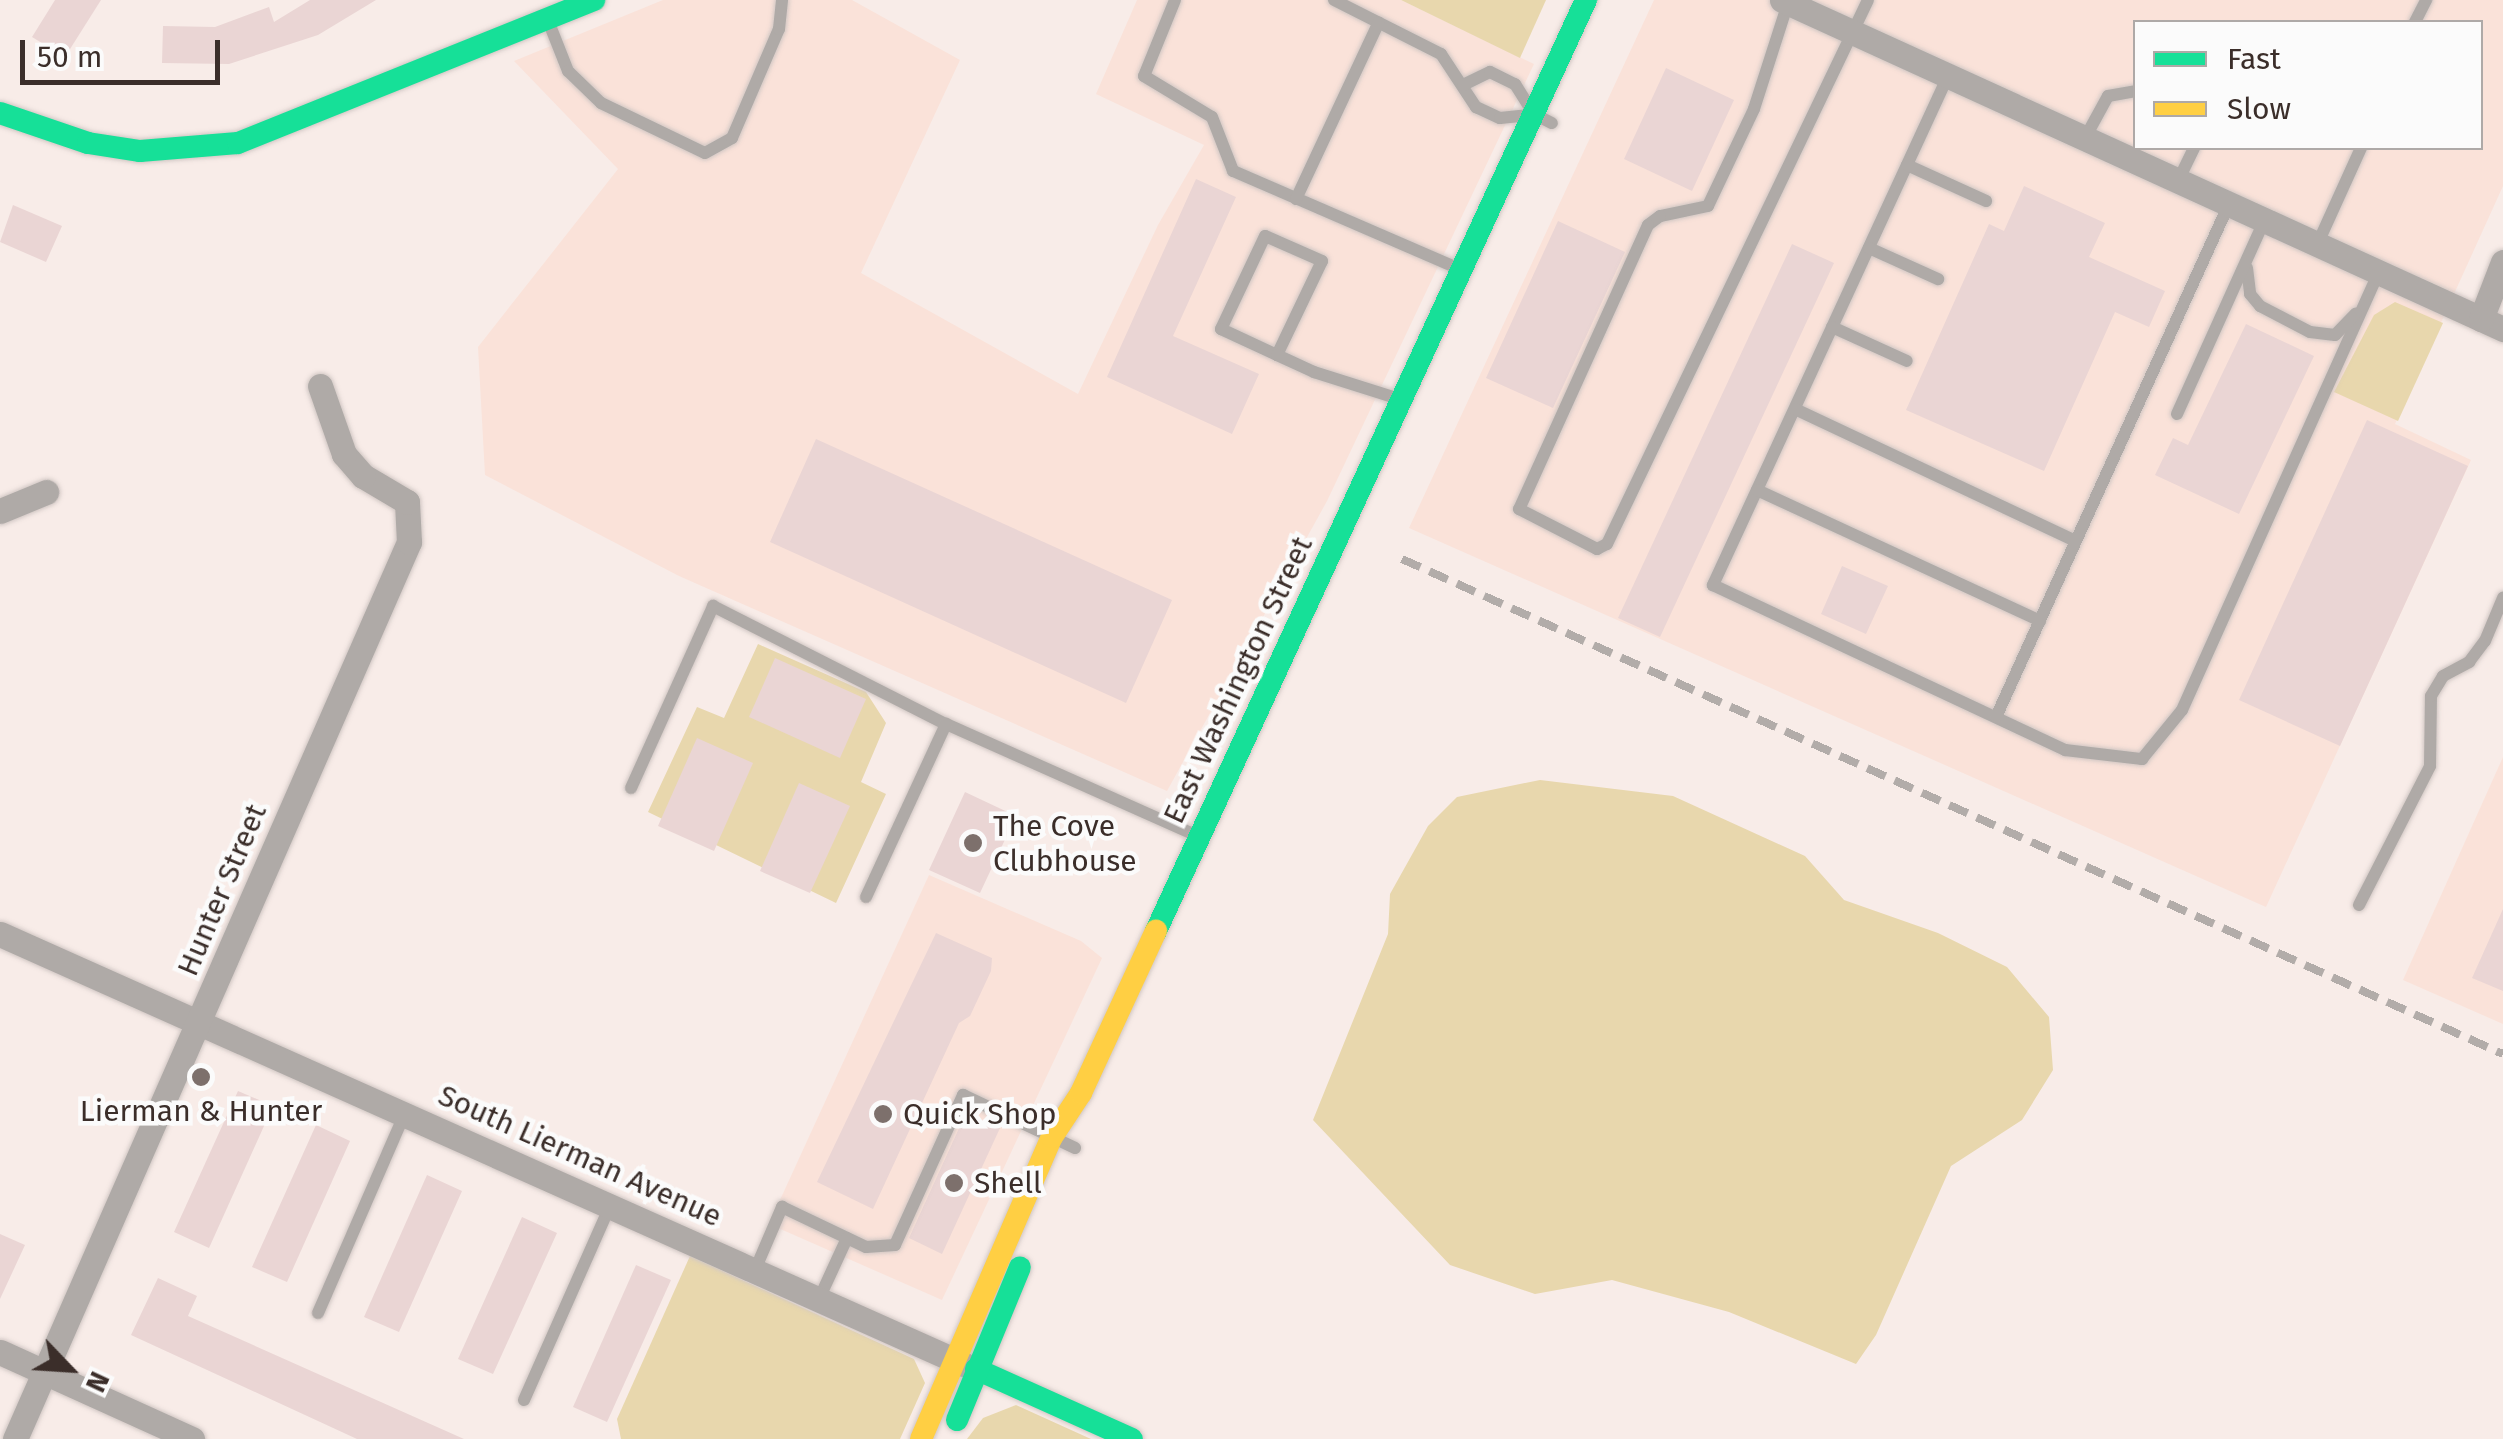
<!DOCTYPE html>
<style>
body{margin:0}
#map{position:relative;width:2503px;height:1439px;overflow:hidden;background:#f8ece8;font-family:"Fira Sans",sans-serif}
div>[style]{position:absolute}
.built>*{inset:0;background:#fae2d9}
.green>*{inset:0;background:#e8d7ad}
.building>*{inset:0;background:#ead5d4}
.roads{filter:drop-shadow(0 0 2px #d1c7c4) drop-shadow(0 0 2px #d1c7c4)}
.lane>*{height:12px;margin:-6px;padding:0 6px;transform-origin:6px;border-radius:6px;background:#afaaa7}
.street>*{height:25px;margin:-12.5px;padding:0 12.5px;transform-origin:12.5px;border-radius:12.5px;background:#afaaa7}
.fast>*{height:22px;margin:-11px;padding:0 11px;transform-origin:11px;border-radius:11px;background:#16e098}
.slow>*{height:22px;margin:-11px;padding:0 11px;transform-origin:11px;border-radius:11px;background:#ffcf43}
.rail>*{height:8px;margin-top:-4px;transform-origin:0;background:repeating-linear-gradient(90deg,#b2aca9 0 20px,transparent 0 30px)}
.dots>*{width:28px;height:28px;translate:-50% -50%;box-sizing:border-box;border:5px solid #fbfbfb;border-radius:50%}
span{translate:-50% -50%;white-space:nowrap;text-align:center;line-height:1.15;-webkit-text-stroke:9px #fbfbfb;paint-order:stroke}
.street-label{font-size:30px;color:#3b2e2a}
.poi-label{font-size:30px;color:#3b2e2a}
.left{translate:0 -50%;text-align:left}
.legend{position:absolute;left:2133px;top:20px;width:350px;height:130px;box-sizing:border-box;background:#fbfbfb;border:2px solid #aea9a7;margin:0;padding:12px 18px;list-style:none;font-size:30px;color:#3b2e2a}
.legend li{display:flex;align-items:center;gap:20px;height:50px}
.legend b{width:50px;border:2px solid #aea9a7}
.north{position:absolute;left:20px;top:1319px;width:100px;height:100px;-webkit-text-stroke:8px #fbfbfb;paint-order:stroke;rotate:115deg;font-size:28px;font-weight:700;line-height:40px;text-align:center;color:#3b2e2a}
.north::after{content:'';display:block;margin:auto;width:35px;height:45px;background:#3b2e2a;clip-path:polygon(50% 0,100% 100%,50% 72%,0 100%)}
.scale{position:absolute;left:20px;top:40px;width:200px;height:45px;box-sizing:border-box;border:5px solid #3b2e2a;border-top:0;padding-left:12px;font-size:30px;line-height:35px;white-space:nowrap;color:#3b2e2a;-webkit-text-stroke:8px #fbfbfb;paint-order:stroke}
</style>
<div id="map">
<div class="built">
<i style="clip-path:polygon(663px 0,852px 0,960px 60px,861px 273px,1078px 394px,1158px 225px,1204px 145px,1096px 94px,1137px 0,1401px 0,1534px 64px,1327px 501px,1167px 791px,679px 576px,485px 475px,478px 347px,618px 169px,514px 61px)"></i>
<i style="clip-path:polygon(evenodd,1654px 0,2503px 0,2503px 186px,2395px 424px,2471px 460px,2266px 907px,1409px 528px,1654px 0,2136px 22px,2480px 22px,2480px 148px,2136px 148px,2136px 22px)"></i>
<i style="clip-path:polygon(2503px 757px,2503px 1024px,2403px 980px)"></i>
<i style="clip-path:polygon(929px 875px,1081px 941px,1102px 958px,942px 1300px,769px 1224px)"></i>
</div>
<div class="green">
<i style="clip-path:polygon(1401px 0,1546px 0,1520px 58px)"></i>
<i style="clip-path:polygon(2395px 302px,2443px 323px,2398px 421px,2334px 392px,2374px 315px)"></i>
<i style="clip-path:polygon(758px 644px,866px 692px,886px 723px,861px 782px,886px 794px,836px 903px,648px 812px,697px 707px,724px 718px)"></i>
<i style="clip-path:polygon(1540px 780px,1673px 796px,1805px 856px,1844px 900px,1938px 933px,2007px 967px,2049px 1017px,2053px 1070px,2022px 1120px,1951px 1166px,1876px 1335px,1856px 1364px,1729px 1312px,1612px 1280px,1535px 1294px,1450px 1265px,1313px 1120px,1388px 934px,1390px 894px,1428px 826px,1457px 797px)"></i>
<i style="clip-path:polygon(690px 1256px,914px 1359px,925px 1383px,900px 1439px,621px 1439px,617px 1419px)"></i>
<i style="clip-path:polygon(1016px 1405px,1091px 1439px,967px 1439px,983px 1418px)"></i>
</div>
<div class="building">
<i style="clip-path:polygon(55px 0,101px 0,65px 57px,32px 37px)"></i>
<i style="clip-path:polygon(310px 0,376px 0,318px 35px,229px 64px,162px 63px,163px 26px,215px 27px,269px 7px,274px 22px)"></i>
<i style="clip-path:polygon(1666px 68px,1734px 100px,1692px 191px,1624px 159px)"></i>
<i style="clip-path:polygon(1196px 179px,1236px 197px,1173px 336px,1259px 374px,1232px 434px,1107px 377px)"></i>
<i style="clip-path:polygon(2024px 186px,2105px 223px,2089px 257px,2165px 291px,2149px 327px,2115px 312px,2044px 471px,1906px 410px,1989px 224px,2004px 231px)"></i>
<i style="clip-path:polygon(13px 205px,62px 226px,46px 262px,0 242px)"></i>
<i style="clip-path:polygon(1558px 221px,1625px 252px,1553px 408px,1486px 378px)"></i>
<i style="clip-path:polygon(1792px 244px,1834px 263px,1660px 637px,1618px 618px)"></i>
<i style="clip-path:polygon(2246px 324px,2314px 356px,2239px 514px,2155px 475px,2173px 438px,2188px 445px)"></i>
<i style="clip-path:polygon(2367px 420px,2468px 466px,2340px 746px,2239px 700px)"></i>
<i style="clip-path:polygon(816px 439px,1172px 600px,1126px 703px,770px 542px)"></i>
<i style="clip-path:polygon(1842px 566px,1888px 586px,1866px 634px,1821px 614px)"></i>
<i style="clip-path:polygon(775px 658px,866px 699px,840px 758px,749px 717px)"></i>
<i style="clip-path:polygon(697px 738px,753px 763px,714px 851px,658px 826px)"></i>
<i style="clip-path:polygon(799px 783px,850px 806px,810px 893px,760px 871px)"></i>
<i style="clip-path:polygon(965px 792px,1016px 816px,980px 893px,929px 870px)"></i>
<i style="clip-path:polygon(2503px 909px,2503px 991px,2472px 978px)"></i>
<i style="clip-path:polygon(936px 933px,992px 958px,991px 971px,970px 1016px,959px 1023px,873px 1209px,817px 1182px)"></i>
<i style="clip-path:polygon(238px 1091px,273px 1106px,209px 1248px,174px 1232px)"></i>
<i style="clip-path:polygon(966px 1113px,1000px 1128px,942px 1254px,909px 1238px)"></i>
<i style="clip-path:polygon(316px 1125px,350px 1141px,287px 1282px,252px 1267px)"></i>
<i style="clip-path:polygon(427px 1175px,462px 1191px,399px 1332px,364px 1317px)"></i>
<i style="clip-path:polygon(522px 1217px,557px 1233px,493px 1374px,458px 1359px)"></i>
<i style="clip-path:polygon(0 1234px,25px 1245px,0 1299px)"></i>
<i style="clip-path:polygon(636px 1265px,671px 1280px,607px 1422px,573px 1407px)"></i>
<i style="clip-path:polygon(158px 1278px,197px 1296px,188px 1316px,464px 1439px,357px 1439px,131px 1335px)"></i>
</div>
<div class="roads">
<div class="lane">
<i style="left:1175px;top:0;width:82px;rotate:112.2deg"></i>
<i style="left:1144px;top:76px;width:79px;rotate:31.1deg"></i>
<i style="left:1212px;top:117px;width:58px;rotate:68.7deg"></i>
<i style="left:1233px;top:171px;width:244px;rotate:23.4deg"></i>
<i style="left:1334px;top:0;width:120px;rotate:26.8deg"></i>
<i style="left:1441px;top:54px;width:64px;rotate:56.6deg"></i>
<i style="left:1476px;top:107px;width:26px;rotate:25deg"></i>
<i style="left:1500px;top:118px;width:27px;rotate:-6deg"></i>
<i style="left:1788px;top:3px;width:111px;rotate:107.8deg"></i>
<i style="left:1754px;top:109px;width:107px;rotate:115.4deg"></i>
<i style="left:1708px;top:206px;width:49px;rotate:168.2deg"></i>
<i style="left:1660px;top:216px;width:15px;rotate:143deg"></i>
<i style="left:1648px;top:225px;width:312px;rotate:114.4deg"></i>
<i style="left:1519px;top:509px;width:88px;rotate:27.1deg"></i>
<i style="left:1597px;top:549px;width:11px;rotate:-27deg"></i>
<i style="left:1607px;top:544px;width:603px;rotate:-64.37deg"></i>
<i style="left:2415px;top:22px;width:25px;rotate:-63deg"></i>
<i style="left:549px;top:23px;width:52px;rotate:68.4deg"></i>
<i style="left:568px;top:71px;width:46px;rotate:44.1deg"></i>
<i style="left:601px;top:103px;width:115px;rotate:25.7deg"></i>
<i style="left:705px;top:153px;width:31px;rotate:-29deg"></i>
<i style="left:732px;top:138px;width:119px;rotate:-66.7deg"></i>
<i style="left:779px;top:29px;width:29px;rotate:-84deg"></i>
<i style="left:1948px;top:76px;width:561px;rotate:114.78deg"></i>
<i style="left:1713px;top:585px;width:389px;rotate:25.1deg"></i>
<i style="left:2065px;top:750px;width:78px;rotate:6.7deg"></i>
<i style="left:2142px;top:759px;width:63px;rotate:-50.8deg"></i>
<i style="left:2182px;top:710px;width:479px;rotate:-65.8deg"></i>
<i style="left:1463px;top:85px;width:30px;rotate:-26deg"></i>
<i style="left:1490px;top:72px;width:28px;rotate:26deg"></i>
<i style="left:1515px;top:84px;width:36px;rotate:58deg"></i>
<i style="left:1534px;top:114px;width:20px;rotate:27deg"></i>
<i style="left:2085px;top:138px;width:48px;rotate:-61.3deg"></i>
<i style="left:2108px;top:96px;width:28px;rotate:-10deg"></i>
<i style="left:1907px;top:165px;width:87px;rotate:24.5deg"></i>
<i style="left:2178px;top:181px;width:37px;rotate:-64deg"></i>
<i style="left:1296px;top:199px;width:195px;rotate:-64.9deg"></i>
<i style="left:2317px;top:245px;width:107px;rotate:-65.6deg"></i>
<i style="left:1869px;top:248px;width:76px;rotate:24.2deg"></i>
<i style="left:2247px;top:268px;width:26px;rotate:83deg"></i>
<i style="left:2250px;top:294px;width:16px;rotate:50deg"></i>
<i style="left:2260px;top:306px;width:56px;rotate:27.5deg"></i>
<i style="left:2310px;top:332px;width:25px;rotate:7deg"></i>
<i style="left:2335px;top:335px;width:30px;rotate:-46deg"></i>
<i style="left:1832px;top:327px;width:82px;rotate:24.4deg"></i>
<i style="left:1277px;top:355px;width:104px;rotate:-64.4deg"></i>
<i style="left:1322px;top:261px;width:62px;rotate:-156.3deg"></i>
<i style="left:1265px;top:236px;width:103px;rotate:115.3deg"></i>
<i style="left:1221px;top:329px;width:62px;rotate:24.9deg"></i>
<i style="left:1277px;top:355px;width:41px;rotate:24.7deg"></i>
<i style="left:1314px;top:372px;width:86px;rotate:17.6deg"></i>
<i style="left:1795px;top:409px;width:310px;rotate:25.2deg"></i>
<i style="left:2177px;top:414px;width:212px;rotate:-65.7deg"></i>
<i style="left:1757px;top:490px;width:312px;rotate:24.8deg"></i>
<i style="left:1996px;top:717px;width:563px;rotate:-65.57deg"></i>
<i style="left:631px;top:788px;width:200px;rotate:-65.7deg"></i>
<i style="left:713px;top:606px;width:261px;rotate:26.9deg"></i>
<i style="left:946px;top:724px;width:273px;rotate:24deg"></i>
<i style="left:866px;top:897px;width:191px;rotate:-65.2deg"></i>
<i style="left:2359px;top:905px;width:156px;rotate:-62.9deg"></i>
<i style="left:2430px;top:766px;width:70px;rotate:-89.2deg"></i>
<i style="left:2431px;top:696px;width:23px;rotate:-59deg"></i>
<i style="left:2443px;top:676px;width:30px;rotate:-28deg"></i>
<i style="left:2469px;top:662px;width:26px;rotate:-53deg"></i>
<i style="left:2485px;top:641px;width:47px;rotate:-67.3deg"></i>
<i style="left:755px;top:1270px;width:69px;rotate:-66.8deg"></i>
<i style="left:782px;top:1207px;width:93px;rotate:25.5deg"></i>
<i style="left:866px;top:1247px;width:29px;rotate:-4deg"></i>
<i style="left:895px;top:1245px;width:165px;rotate:-65.6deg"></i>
<i style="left:963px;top:1095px;width:124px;rotate:25.3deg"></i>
<i style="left:819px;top:1299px;width:67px;rotate:-65.3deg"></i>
<i style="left:318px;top:1313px;width:218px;rotate:-66.5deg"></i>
<i style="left:524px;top:1400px;width:214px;rotate:-66.1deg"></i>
</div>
<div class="street">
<i style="left:1782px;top:0;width:793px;rotate:24.53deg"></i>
<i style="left:2481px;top:319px;width:61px;rotate:-68.9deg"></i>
<i style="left:0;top:511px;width:50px;rotate:-22.4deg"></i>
<i style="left:0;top:934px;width:1055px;rotate:24.06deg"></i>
<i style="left:0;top:1352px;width:211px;rotate:24.4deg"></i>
<i style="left:15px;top:1439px;width:980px;rotate:-66.29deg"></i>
<i style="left:409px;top:542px;width:40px;rotate:-92.9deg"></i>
<i style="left:407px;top:502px;width:51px;rotate:-149.4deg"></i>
<i style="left:363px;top:476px;width:29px;rotate:-131deg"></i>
<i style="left:344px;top:454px;width:72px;rotate:-109.4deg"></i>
</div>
<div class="fast">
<i style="left:0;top:113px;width:93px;rotate:18.8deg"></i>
<i style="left:88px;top:143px;width:53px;rotate:8.7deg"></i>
<i style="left:140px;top:151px;width:98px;rotate:-4.7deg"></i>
<i style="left:238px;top:143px;width:384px;rotate:-21.9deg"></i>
<i style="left:1156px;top:931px;width:1026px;rotate:-65.21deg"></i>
<i style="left:976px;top:1369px;width:171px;rotate:24.2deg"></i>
<i style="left:957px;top:1420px;width:165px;rotate:-67.6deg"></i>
</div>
<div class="slow">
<i style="left:921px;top:1439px;width:329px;rotate:-66.6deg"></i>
<i style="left:1052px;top:1137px;width:53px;rotate:-56.6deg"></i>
<i style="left:1081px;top:1093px;width:179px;rotate:-65.2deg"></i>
</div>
</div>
<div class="rail">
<i style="left:1402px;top:559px;width:1207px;rotate:24.21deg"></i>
</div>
<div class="dots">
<i style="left:973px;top:843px;background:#7d706c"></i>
<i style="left:201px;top:1077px;background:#7d706c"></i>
<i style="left:883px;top:1114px;background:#7d706c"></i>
<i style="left:954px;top:1183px;background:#7d706c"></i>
</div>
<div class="street-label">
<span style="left:1238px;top:680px;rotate:-65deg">East Washington Street</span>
<span style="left:222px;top:890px;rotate:-67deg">Hunter Street</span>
<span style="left:580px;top:1156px;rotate:24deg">South Lierman Avenue</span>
</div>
<div class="poi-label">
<span class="left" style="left:993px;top:843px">The Cove<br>Clubhouse</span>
<span style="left:201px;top:1111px">Lierman &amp; Hunter</span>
<span class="left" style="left:903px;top:1114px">Quick Shop</span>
<span class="left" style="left:974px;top:1183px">Shell</span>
</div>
<ul class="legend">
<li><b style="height:12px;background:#16e098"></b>Fast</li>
<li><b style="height:12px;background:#ffcf43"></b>Slow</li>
</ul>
<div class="north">N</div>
<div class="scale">50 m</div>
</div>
